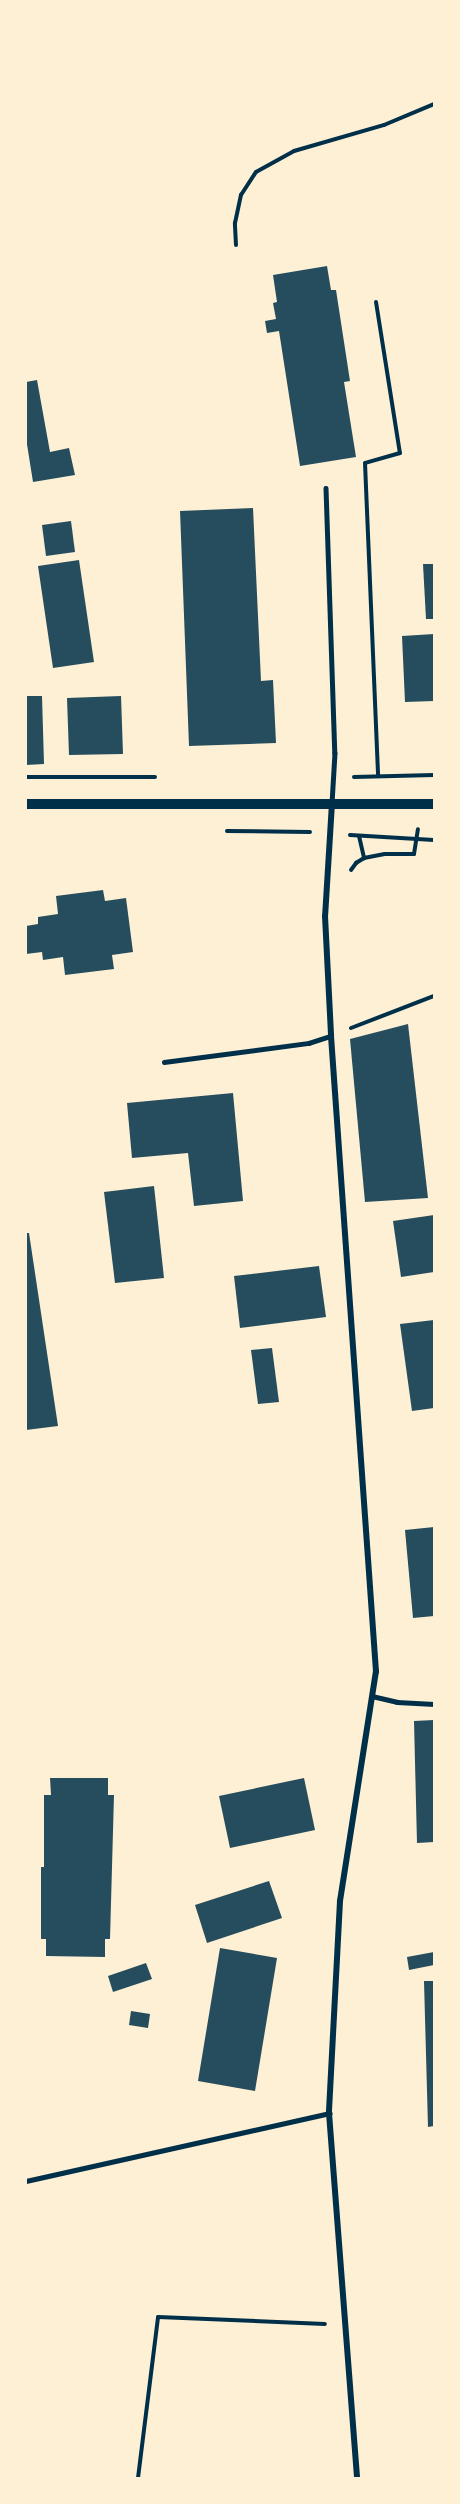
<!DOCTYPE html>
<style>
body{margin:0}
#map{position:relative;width:460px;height:2504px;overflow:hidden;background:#fdf0d5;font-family:Montserrat,sans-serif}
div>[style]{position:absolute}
.building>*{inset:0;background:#264d5e}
.path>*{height:4px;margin:-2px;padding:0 2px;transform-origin:2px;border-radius:2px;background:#003049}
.service>*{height:4.5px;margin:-2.25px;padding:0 2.25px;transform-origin:2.25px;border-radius:2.25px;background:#003049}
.minor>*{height:6px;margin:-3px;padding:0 3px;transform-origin:3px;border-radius:3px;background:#003049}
.tertiary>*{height:10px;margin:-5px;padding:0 5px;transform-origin:5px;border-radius:5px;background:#003049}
span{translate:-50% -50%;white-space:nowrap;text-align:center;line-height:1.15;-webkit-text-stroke:6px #fdf0d5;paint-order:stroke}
.frame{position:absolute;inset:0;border:27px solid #fdf0d5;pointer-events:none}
</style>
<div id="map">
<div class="building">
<i style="clip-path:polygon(327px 266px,331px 290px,336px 290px,350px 381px,344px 382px,356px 457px,300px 466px,279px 331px,267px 333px,265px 321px,276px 319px,273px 303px,277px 302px,273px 275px)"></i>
<i style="clip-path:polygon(37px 380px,50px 452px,69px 448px,75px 475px,33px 482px,26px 438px,26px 382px)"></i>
<i style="clip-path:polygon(253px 508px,261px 681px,273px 680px,276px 743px,189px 746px,180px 511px)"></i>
<i style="clip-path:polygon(71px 521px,75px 552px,46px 556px,42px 525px)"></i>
<i style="clip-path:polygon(79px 560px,94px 662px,53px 668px,38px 566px)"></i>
<i style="clip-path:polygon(423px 564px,434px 564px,434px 619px,426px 619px)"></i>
<i style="clip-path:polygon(434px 634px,434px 701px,405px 702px,402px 636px)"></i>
<i style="clip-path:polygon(26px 696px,42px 696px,44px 764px,26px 765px)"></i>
<i style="clip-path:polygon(121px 696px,123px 754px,69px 755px,67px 698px)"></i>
<i style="clip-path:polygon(103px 890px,105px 901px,126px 898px,133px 952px,112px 955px,114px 969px,65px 975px,63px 957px,43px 960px,42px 952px,26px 954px,26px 926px,38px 924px,38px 917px,58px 914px,56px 896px)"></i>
<i style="clip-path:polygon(408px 1024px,428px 1198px,365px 1202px,350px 1039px)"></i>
<i style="clip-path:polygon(233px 1093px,243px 1201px,194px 1206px,188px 1153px,132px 1158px,127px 1103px)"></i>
<i style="clip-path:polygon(154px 1186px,164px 1278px,115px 1283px,104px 1192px)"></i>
<i style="clip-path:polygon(434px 1215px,434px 1272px,401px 1277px,393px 1221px)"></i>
<i style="clip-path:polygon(26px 1233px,29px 1233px,58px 1426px,26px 1430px)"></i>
<i style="clip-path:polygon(319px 1266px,326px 1317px,240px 1328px,234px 1276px)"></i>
<i style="clip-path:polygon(434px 1320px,434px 1408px,412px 1411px,400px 1324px)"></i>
<i style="clip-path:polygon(272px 1348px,279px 1402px,258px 1404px,251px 1350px)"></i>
<i style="clip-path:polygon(434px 1527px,434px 1616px,413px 1618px,405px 1530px)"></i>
<i style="clip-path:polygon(434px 1720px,434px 1842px,417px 1843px,414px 1721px)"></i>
<i style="clip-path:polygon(50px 1778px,108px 1778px,108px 1795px,114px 1795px,110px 1939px,105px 1939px,105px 1957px,46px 1956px,46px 1939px,41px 1939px,41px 1867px,44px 1867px,44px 1795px,51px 1795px)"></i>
<i style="clip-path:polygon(304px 1778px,315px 1830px,230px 1848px,219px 1796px)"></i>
<i style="clip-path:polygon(269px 1881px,282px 1918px,207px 1943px,195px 1905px)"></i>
<i style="clip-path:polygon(220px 1948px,277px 1958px,255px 2091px,198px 2081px)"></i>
<i style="clip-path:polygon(434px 1952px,434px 1965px,409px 1970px,407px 1957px)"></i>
<i style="clip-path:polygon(146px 1963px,152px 1979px,113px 1992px,108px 1976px)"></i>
<i style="clip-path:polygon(424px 1981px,434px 1981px,434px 2126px,428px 2127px)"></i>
<i style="clip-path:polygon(131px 2011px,150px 2014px,148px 2028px,129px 2025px)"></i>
</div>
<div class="path">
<i style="left:236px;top:245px;width:22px;rotate:-93deg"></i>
<i style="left:235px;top:223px;width:29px;rotate:-78deg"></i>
<i style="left:241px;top:195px;width:27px;rotate:-57deg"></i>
<i style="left:256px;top:172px;width:43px;rotate:-28.9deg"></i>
<i style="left:294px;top:151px;width:94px;rotate:-16.1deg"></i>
<i style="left:384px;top:125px;width:54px;rotate:-22.8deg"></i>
<i style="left:376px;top:302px;width:153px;rotate:81deg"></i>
<i style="left:400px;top:453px;width:36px;rotate:164deg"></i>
<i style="left:365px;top:463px;width:313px;rotate:87.6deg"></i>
<i style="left:26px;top:777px;width:129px"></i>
<i style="left:354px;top:777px;width:80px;rotate:-1.4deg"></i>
<i style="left:227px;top:831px;width:83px;rotate:0.7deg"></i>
<i style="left:350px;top:835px;width:84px;rotate:3.4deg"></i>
<i style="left:359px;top:836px;width:23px;rotate:77deg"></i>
<i style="left:351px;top:870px;width:9px;rotate:-54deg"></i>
<i style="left:356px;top:863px;width:9px;rotate:-32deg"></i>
<i style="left:364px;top:858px;width:21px;rotate:-11deg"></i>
<i style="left:385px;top:854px;width:29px"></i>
<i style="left:414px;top:854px;width:25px;rotate:-81deg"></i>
<i style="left:351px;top:1028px;width:89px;rotate:-21.1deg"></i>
<i style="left:138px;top:2478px;width:162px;rotate:-82.9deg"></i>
<i style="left:158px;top:2317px;width:167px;rotate:2.4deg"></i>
</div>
<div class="service">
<i style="left:326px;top:488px;width:265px;rotate:88.1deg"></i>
<i style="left:335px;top:753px;width:50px;rotate:93.4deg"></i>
<i style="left:164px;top:1062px;width:146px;rotate:-7.5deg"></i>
<i style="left:309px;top:1043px;width:23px;rotate:-18deg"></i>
<i style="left:372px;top:1696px;width:26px;rotate:13deg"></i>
<i style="left:397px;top:1702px;width:37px;rotate:3deg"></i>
<i style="left:26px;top:2181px;width:311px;rotate:-12.6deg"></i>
</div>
<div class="minor">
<i style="left:332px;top:803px;width:113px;rotate:93.5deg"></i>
<i style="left:325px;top:916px;width:120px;rotate:87.1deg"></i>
<i style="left:331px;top:1036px;width:637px;rotate:85.95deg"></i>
<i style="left:376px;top:1671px;width:233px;rotate:98.9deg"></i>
<i style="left:340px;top:1901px;width:212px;rotate:93deg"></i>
<i style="left:329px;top:2113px;width:366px;rotate:85.6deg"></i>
</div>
<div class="tertiary">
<i style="left:26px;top:804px;width:408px"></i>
</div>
<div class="frame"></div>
</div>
